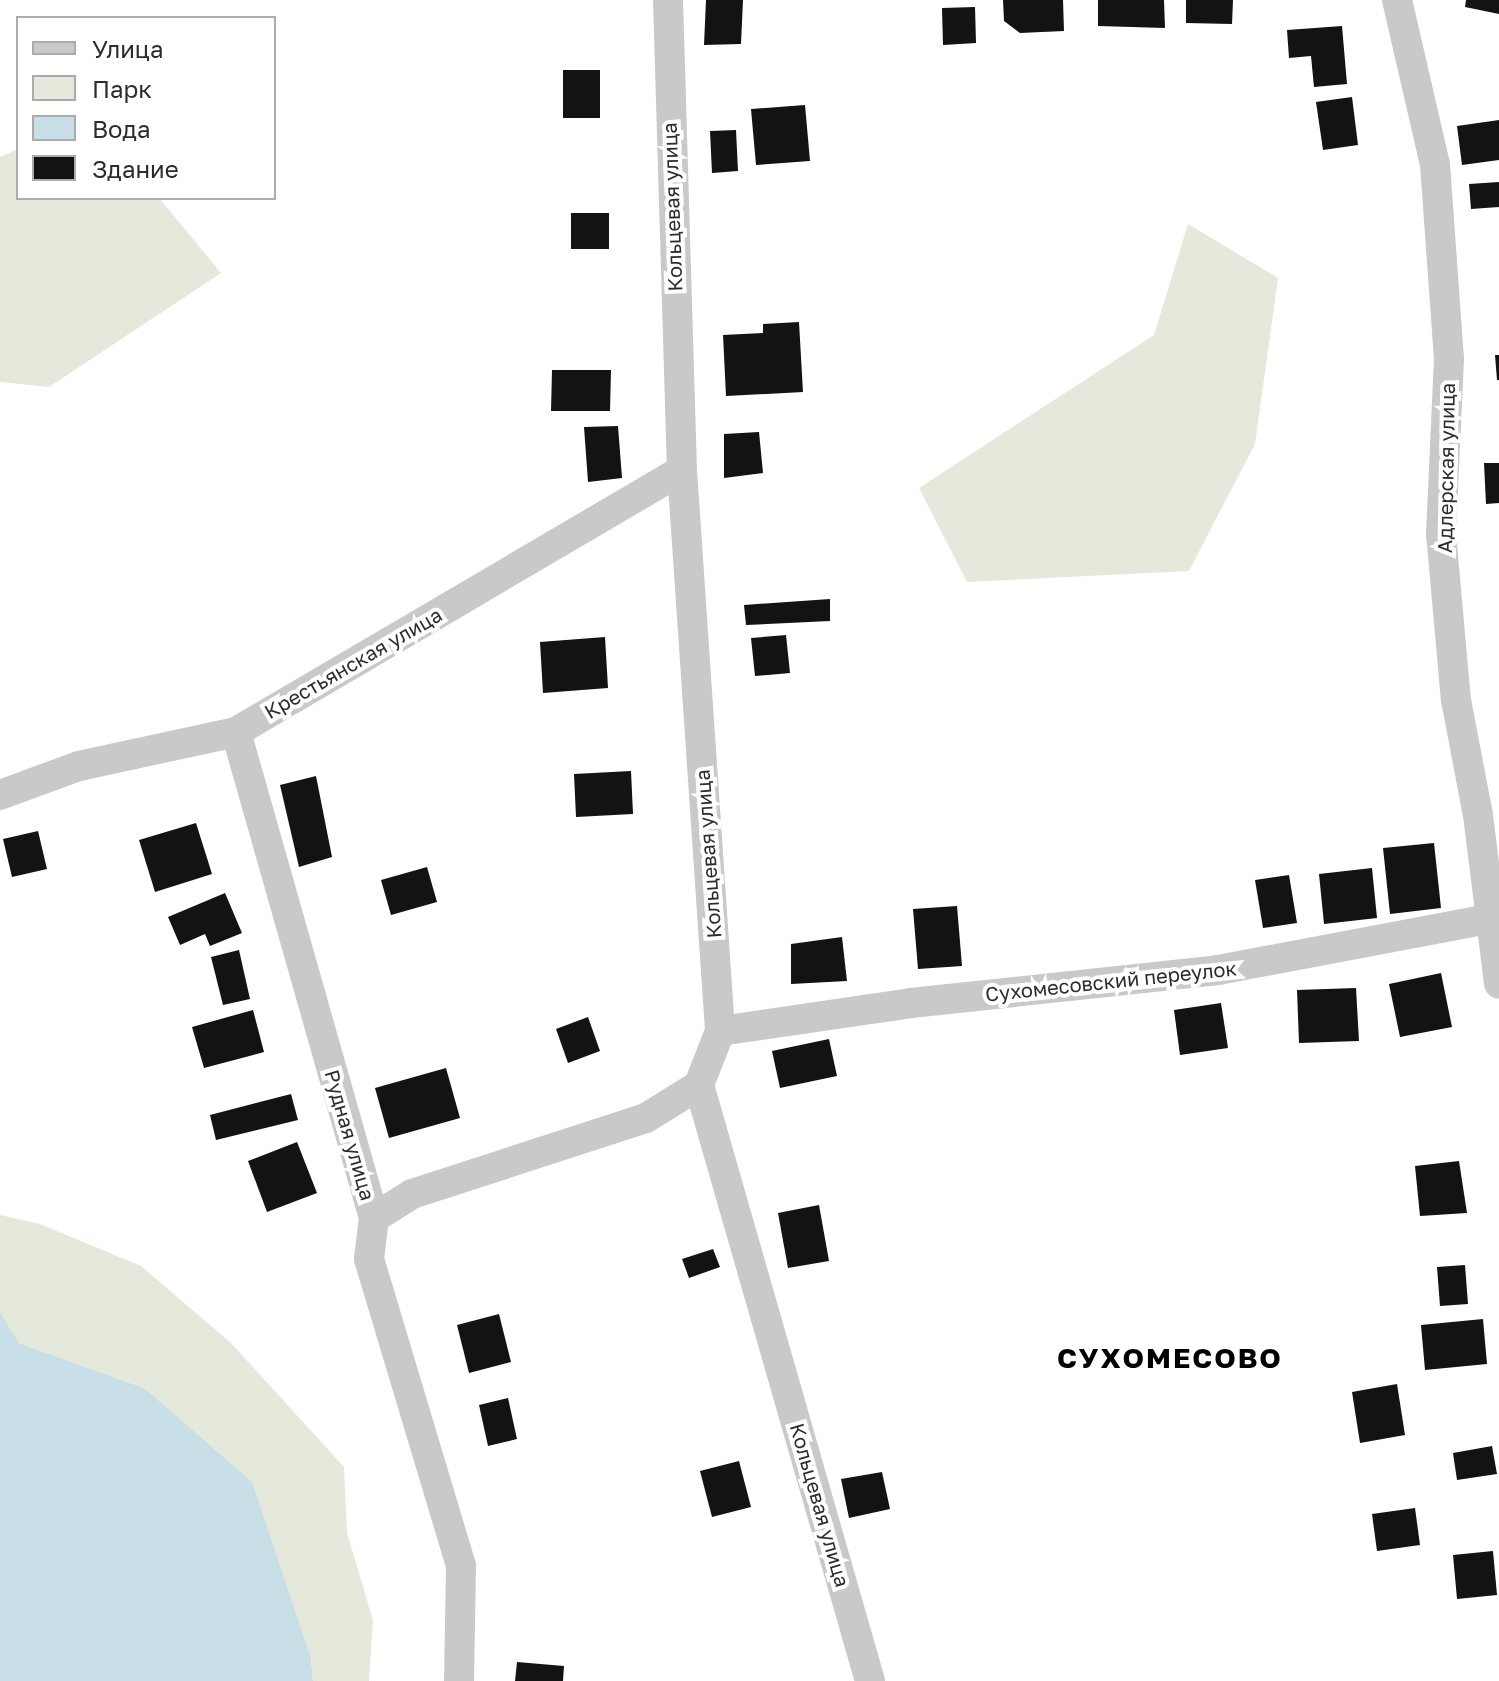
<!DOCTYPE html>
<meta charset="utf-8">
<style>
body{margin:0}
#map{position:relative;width:1499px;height:1681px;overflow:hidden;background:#fff;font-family:"Golos Text",sans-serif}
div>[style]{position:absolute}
.green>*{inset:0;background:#e4e9db}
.water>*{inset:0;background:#c8dfe7}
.building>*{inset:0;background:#131313}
.street>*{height:30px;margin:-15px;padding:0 15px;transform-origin:15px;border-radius:15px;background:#c9c9c9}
span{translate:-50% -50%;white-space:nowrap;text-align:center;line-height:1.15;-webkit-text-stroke:8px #fff;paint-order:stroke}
.street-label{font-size:20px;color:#2c2c2c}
.district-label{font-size:28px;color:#000;font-weight:700;letter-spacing:2px}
.legend{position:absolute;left:16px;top:16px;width:260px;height:184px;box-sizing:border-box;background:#fff;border:2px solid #ababab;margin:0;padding:10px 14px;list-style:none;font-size:24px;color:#2c2c2c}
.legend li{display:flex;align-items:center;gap:16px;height:40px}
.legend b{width:40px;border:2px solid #ababab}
</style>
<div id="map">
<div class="green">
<i style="clip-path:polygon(18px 149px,18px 198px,159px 198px,221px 273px,49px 387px,0 382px,0 157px)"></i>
<i style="clip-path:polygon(1188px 224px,1278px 278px,1255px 444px,1189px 571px,967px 582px,919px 488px,1154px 335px)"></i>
<i style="clip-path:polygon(0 1215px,40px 1224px,141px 1266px,231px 1343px,344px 1467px,347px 1533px,373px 1620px,369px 1681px,313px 1681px,311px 1659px,144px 1388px,19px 1343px,0 1312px)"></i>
</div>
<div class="water">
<i style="clip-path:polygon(0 1312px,19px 1343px,144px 1388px,252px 1482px,311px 1659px,313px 1681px,0 1681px)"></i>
</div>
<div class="building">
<i style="clip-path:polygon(706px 0,743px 0,741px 44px,704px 45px)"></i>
<i style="clip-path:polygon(1003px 0,1063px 0,1064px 31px,1020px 33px,1004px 21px)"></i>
<i style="clip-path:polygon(1098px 0,1164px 0,1165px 28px,1098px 26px)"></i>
<i style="clip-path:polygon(1186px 0,1233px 0,1232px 24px,1186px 23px)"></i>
<i style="clip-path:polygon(1466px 0,1499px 0,1499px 14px,1465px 7px)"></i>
<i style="clip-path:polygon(975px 7px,976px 43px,943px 45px,942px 8px)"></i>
<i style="clip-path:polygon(1342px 26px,1347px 84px,1314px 87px,1311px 56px,1289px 58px,1287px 30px)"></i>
<i style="clip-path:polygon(563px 70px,600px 70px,600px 118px,563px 118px)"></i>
<i style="clip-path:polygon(1352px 97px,1358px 145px,1323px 150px,1316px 102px)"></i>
<i style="clip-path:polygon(805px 105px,810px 161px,756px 165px,751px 109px)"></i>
<i style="clip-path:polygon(1499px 120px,1499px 160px,1462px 165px,1457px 126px)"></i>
<i style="clip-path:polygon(736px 130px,738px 171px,712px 173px,710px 131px)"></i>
<i style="clip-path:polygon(1499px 182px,1499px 207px,1471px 209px,1469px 184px)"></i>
<i style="clip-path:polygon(571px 213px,609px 213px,609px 249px,571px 249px)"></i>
<i style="clip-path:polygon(799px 322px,803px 392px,726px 396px,723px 335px,763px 333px,763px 324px)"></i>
<i style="clip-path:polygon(1495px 355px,1499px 355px,1499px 380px,1497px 380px)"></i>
<i style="clip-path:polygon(552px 370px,611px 370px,610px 411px,551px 411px)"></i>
<i style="clip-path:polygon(618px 426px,622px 478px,588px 482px,584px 427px)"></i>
<i style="clip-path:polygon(759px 432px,763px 473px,724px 478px,724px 434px)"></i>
<i style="clip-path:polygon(1484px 463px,1499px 463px,1499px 503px,1486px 504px)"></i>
<i style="clip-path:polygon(830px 599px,830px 621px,746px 625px,744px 605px)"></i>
<i style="clip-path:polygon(786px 635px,790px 673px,755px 676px,751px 638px)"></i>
<i style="clip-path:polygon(605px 637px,608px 688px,543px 693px,540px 642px)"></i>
<i style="clip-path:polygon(631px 771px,633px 814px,576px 817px,574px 774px)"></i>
<i style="clip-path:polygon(316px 776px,332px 857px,299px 867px,280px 785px)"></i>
<i style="clip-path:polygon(196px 823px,212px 874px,155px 892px,139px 840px)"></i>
<i style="clip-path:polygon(38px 831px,47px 869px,12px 877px,3px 839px)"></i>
<i style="clip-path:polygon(1434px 843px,1441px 908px,1390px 914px,1383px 848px)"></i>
<i style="clip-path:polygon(427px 867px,437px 902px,391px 915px,381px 880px)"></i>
<i style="clip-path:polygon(1372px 868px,1377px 918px,1324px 924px,1319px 874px)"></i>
<i style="clip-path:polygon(1289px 875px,1297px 923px,1263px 928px,1255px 880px)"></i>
<i style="clip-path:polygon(225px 893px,242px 933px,210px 946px,205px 934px,180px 945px,168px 917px)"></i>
<i style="clip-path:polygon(957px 906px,962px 966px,918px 969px,913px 909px)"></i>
<i style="clip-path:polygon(842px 937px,847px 981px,791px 984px,791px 944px)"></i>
<i style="clip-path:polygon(239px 950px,250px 999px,223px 1005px,211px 957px)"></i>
<i style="clip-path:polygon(1441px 973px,1452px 1027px,1400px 1037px,1389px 984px)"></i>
<i style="clip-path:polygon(1356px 988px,1359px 1041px,1299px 1043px,1297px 990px)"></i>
<i style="clip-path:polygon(1221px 1003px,1228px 1048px,1180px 1055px,1174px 1010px)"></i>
<i style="clip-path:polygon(253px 1010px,264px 1052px,204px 1068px,192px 1027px)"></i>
<i style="clip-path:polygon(588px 1017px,600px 1051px,568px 1063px,556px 1029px)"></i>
<i style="clip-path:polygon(829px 1039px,837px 1076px,780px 1088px,772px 1051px)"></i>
<i style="clip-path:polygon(446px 1068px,460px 1118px,389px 1138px,375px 1088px)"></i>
<i style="clip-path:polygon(291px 1094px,298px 1120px,216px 1140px,210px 1115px)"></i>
<i style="clip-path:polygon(297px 1142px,317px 1193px,267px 1212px,248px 1161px)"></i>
<i style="clip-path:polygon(1459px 1161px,1467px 1213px,1420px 1216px,1415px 1166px)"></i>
<i style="clip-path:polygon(819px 1205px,829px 1261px,788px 1268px,778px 1213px)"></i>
<i style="clip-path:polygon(713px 1249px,720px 1267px,689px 1278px,682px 1259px)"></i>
<i style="clip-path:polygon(1465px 1265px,1468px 1304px,1440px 1306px,1437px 1267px)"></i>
<i style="clip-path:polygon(499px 1314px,511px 1362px,469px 1373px,457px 1325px)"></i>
<i style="clip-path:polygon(1483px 1319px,1487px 1364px,1425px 1370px,1421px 1325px)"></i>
<i style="clip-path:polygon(1397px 1384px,1405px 1435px,1360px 1443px,1352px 1392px)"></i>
<i style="clip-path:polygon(508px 1398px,517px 1439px,488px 1446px,479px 1405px)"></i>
<i style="clip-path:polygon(1492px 1446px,1497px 1474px,1457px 1480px,1453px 1453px)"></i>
<i style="clip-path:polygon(739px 1461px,751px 1507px,712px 1517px,700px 1471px)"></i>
<i style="clip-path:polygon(882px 1472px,890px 1509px,849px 1518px,841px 1479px)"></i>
<i style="clip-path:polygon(1415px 1508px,1420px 1545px,1377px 1551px,1372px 1514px)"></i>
<i style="clip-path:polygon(1493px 1551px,1497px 1595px,1457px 1599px,1453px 1555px)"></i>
<i style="clip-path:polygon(517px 1662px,564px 1666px,563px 1681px,515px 1681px)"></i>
</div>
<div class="street">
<i style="left:668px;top:0;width:470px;rotate:88.3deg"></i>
<i style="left:682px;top:470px;width:562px;rotate:86.12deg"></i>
<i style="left:720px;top:1031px;width:58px;rotate:111.3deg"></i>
<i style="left:699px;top:1085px;width:620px;rotate:73.99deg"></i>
<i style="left:1397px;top:0;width:168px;rotate:77deg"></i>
<i style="left:1435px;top:164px;width:195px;rotate:85.9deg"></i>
<i style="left:1449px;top:358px;width:175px;rotate:92.6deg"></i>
<i style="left:1441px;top:533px;width:168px;rotate:84.9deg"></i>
<i style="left:1456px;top:700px;width:117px;rotate:79.2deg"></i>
<i style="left:1478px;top:815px;width:170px;rotate:82.9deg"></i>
<i style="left:236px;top:732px;width:505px;rotate:74.15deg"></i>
<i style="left:374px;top:1218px;width:41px;rotate:97deg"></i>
<i style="left:369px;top:1259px;width:320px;rotate:73.3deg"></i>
<i style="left:461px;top:1566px;width:115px;rotate:91deg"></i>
<i style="left:0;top:795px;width:84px;rotate:-20.2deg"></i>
<i style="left:79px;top:766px;width:161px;rotate:-12.2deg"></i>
<i style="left:236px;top:732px;width:517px;rotate:-30.43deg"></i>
<i style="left:720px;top:1031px;width:193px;rotate:-8.3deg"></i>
<i style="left:911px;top:1003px;width:309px;rotate:-6.1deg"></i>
<i style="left:1218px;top:970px;width:286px;rotate:-10.7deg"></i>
<i style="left:374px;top:1218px;width:45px;rotate:-32.3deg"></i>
<i style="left:412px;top:1194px;width:246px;rotate:-18deg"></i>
<i style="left:646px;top:1118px;width:62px;rotate:-31.9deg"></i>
</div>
<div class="street-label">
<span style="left:672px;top:207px;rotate:-92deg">Кольцевая улица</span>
<span style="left:1446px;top:468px;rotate:-89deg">Адлерская улица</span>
<span style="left:353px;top:663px;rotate:-30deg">Крестьянская улица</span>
<span style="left:708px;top:854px;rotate:-94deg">Кольцевая улица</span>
<span style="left:1111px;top:981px;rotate:-6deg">Сухомесовский переулок</span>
<span style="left:350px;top:1135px;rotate:74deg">Рудная улица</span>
<span style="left:820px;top:1505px;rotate:74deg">Кольцевая улица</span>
</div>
<div class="district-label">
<span style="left:1170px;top:1358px">СУХОМЕСОВО</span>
</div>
<ul class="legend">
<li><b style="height:10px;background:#c9c9c9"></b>Улица</li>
<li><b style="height:22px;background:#e4e9db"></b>Парк</li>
<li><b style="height:22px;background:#c8dfe7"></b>Вода</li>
<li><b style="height:22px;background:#131313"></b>Здание</li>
</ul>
</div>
